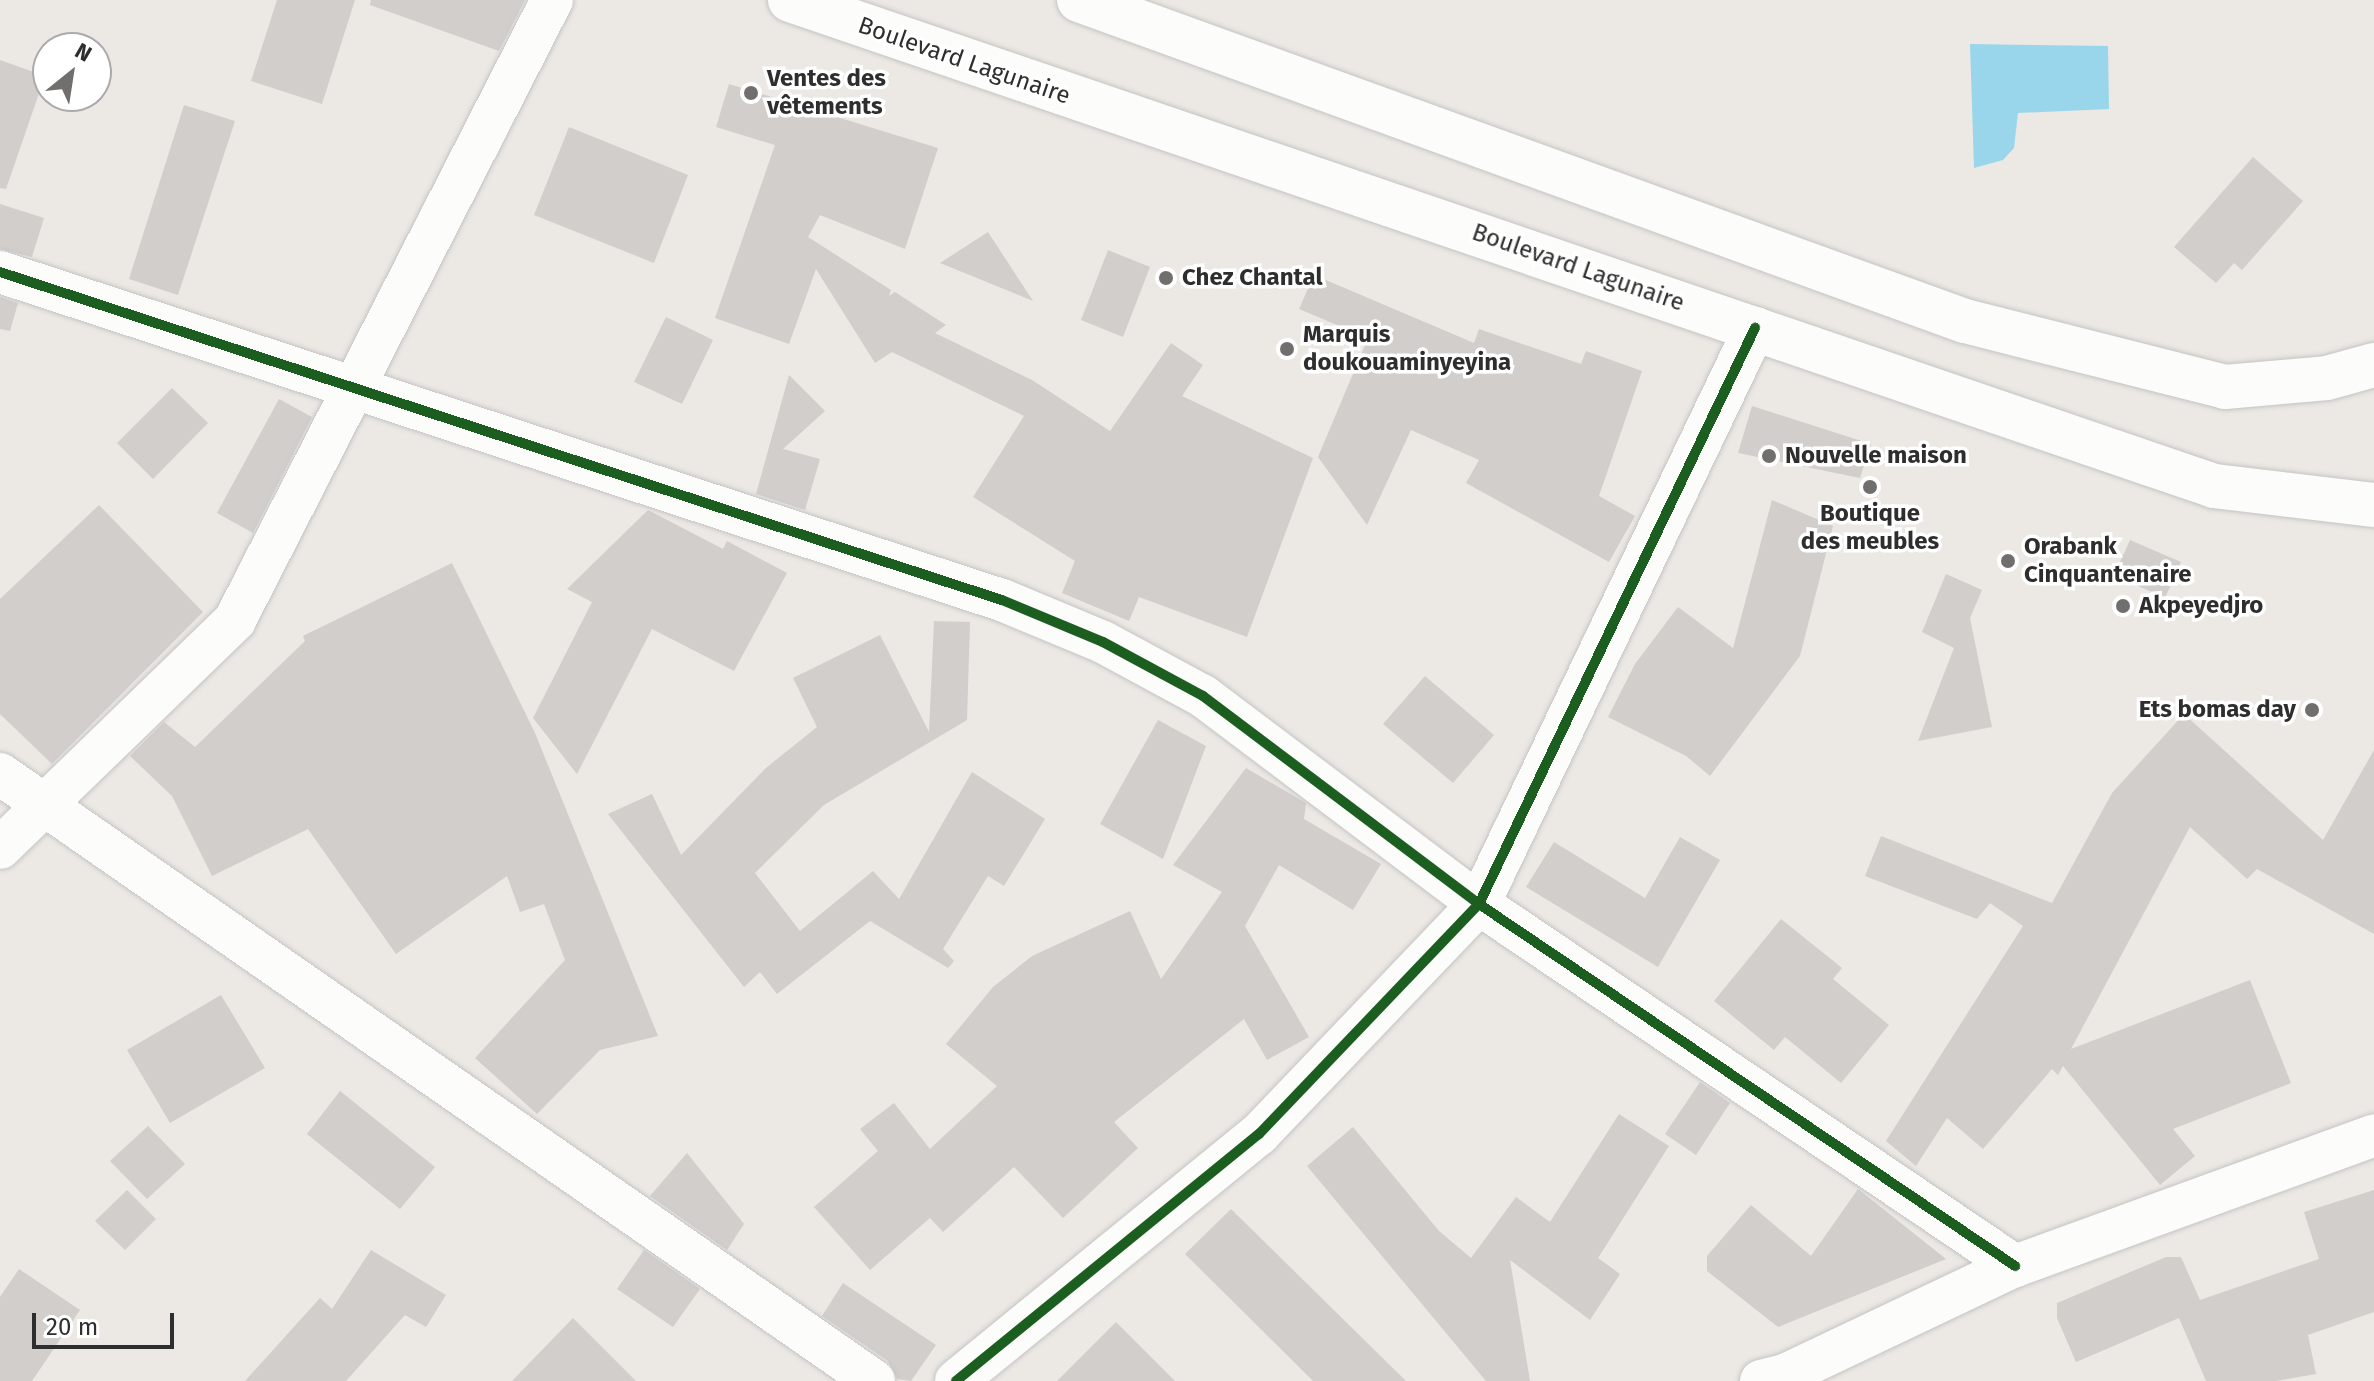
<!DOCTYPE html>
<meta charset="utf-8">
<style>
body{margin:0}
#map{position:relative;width:2374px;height:1381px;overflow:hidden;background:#ece8e4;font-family:"Fira Sans",sans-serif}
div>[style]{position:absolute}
.water>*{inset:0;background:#99d6ec}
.building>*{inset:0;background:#d1cecb}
.roads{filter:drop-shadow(0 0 2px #c5c4c5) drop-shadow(0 0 2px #c5c4c5)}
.street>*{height:42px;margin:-21px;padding:0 21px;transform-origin:21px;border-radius:21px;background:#fcfcfb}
.secondary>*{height:44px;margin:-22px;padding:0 22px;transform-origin:22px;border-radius:22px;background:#fcfcfb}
.cycleway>*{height:10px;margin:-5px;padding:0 5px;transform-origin:5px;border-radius:5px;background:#1b5e20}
.dots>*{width:22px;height:22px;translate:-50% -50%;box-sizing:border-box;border:4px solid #fff;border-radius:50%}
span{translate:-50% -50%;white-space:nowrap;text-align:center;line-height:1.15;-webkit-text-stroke:7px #fff;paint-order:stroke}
.street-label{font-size:24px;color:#2e2e2e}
.poi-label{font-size:24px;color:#2e2e2e;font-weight:700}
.left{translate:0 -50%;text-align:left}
.right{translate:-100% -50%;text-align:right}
.north{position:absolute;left:32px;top:32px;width:80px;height:80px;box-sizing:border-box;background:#fff;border:2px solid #ababab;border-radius:50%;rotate:30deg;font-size:22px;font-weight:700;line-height:32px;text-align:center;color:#2e2e2e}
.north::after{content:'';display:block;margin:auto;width:28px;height:36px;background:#706f6e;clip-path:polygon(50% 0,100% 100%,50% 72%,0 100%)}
.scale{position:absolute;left:32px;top:1313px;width:142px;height:36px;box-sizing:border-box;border:4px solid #2e2e2e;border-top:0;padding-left:10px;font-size:24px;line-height:28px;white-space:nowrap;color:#2e2e2e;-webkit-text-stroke:6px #fff;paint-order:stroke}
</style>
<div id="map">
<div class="water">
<i style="clip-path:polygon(1970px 44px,2108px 46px,2109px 109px,2018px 113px,2014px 148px,2003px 160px,1974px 168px)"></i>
</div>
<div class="building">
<i style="clip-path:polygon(277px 0,355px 0,322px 104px,251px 81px)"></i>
<i style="clip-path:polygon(371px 0,525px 0,499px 51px,370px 5px)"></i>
<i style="clip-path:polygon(0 60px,45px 76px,6px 189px,0 188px)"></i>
<i style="clip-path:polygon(729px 84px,938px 148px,905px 249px,820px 215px,808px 237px,891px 290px,889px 296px,895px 292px,946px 325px,935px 333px,1032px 380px,1110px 431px,1171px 343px,1203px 365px,1182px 396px,1313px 458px,1247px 637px,1139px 597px,1129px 621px,1062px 593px,1075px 561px,973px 497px,1024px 416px,892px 352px,875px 363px,816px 269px,789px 344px,715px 318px,775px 145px,716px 127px)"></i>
<i style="clip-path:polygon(184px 105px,235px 121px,178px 295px,129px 279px)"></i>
<i style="clip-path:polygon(569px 127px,688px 175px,654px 263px,534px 215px)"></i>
<i style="clip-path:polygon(2253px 157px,2303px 201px,2242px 270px,2234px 263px,2216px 283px,2174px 247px)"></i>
<i style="clip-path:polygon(0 204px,44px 218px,32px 257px,0 249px)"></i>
<i style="clip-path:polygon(988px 232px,1033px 301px,940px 263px)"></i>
<i style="clip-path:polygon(1108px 250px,1150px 267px,1123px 337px,1081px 320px)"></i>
<i style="clip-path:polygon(1314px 275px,1474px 343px,1479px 329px,1581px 364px,1586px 351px,1642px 371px,1599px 496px,1635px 516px,1609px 562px,1466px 483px,1479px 460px,1411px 430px,1367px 525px,1318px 457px,1368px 338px,1299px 309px)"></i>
<i style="clip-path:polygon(0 297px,18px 303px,10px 331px,0 329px)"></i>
<i style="clip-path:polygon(666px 317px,713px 340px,682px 404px,634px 382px)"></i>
<i style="clip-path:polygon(789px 375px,825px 411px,783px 449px,820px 459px,805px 510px,756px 494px)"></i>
<i style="clip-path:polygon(172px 388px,208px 423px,153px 479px,117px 443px)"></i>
<i style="clip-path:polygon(279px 399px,312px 417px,253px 533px,217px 513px)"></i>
<i style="clip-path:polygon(1752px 406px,1871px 444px,1860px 478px,1738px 453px)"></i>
<i style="clip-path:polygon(1772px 500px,1833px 526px,1800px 656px,1710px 776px,1686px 756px,1608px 717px,1635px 664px,1678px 607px,1733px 648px)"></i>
<i style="clip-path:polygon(99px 505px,203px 612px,52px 764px,0 714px,0 599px)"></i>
<i style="clip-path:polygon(648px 510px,723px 549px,727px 541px,787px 573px,734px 671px,652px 629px,577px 774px,533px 718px,592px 602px,567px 589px)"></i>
<i style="clip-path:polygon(2130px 540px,2181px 562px,2165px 598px,2114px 575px)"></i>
<i style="clip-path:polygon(452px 563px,535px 733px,658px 1036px,600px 1050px,537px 1114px,475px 1058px,565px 960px,544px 904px,520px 912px,507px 876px,396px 954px,308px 829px,212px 876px,172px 796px,130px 756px,164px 722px,195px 747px,305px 641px,303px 636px)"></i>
<i style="clip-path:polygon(1946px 574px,1982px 590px,1970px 618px,1992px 727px,1918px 741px,1954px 648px,1922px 632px)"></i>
<i style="clip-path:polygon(934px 621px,970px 622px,967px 720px,824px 805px,755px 873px,800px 931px,873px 871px,899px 899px,972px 772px,1045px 819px,1004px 886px,988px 876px,943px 949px,954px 961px,948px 968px,870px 921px,777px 994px,760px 972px,744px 987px,608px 814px,652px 794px,681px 855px,766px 768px,817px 727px,793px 678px,880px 635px,929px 732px)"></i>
<i style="clip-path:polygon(1425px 676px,1494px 735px,1453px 783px,1383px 724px)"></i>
<i style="clip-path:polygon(2184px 714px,2323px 840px,2374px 750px,2374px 934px,2257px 869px,2247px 879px,2190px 827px,2071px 1049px,2250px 980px,2291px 1083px,2173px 1129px,2195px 1156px,2160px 1185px,2063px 1066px,2058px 1075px,2052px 1069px,1983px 1149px,1947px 1118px,1916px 1166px,1886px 1141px,2023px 926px,1990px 903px,1977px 919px,1865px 876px,1881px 836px,2052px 903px,2112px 793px)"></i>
<i style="clip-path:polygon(1158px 720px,1206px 746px,1163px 859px,1100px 824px)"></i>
<i style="clip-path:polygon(1246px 768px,1306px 803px,1304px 819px,1381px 864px,1353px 910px,1279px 865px,1245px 926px,1309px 1037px,1267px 1060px,1244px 1019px,1114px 1122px,1138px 1148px,1063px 1218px,1014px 1167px,943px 1232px,930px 1218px,870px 1270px,814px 1207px,878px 1151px,860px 1129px,894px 1103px,930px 1149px,997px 1086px,946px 1044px,993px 987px,1032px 956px,1130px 911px,1161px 979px,1222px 892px,1173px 865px)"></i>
<i style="clip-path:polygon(1680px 837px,1720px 860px,1658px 967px,1526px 887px,1554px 842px,1645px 898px)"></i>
<i style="clip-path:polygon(1781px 919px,1842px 968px,1833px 979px,1889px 1025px,1841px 1083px,1785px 1037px,1774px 1050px,1714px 1001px)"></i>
<i style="clip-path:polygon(221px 995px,265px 1068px,170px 1123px,127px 1050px)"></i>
<i style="clip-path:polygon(1700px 1082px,1730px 1103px,1696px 1155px,1665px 1134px)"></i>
<i style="clip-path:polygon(340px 1091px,435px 1167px,400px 1209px,307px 1134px)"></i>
<i style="clip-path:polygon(1619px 1114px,1669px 1146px,1598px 1258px,1620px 1274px,1590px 1320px,1510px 1260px,1530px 1381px,1486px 1381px,1307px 1166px,1353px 1127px,1439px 1231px,1471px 1258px,1516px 1197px,1550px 1222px)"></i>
<i style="clip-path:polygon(148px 1126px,185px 1164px,147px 1199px,110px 1161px)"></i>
<i style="clip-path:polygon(687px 1153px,744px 1224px,727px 1250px,650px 1196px)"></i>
<i style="clip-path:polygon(1858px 1189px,1946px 1259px,1778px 1327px,1707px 1271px,1707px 1256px,1751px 1205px,1811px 1256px)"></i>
<i style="clip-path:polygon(127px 1190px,156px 1219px,125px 1250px,95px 1221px)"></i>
<i style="clip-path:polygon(2374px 1190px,2374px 1312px,2308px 1335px,2316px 1374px,2276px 1381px,2206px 1381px,2179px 1318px,2076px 1362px,2057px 1318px,2057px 1303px,2166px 1257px,2181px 1257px,2200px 1300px,2319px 1259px,2304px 1212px)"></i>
<i style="clip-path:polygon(1231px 1209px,1406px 1381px,1313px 1381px,1185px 1254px)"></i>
<i style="clip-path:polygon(371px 1250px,446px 1295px,426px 1327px,405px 1315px,346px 1381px,245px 1381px,320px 1298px,332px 1309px)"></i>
<i style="clip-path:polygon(644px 1250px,700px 1289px,673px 1327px,617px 1289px)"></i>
<i style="clip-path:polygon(19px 1269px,80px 1310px,32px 1381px,0 1381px,0 1297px)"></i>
<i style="clip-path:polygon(843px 1283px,936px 1345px,911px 1381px,897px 1379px,888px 1361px,822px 1316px)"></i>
<i style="clip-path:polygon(573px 1318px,636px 1381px,512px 1381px)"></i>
<i style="clip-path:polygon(1116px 1322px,1175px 1381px,1057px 1381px)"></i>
</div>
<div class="roads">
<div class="street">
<i style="left:0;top:272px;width:1054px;rotate:18.13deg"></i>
<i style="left:1002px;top:600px;width:109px;rotate:22.6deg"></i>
<i style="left:1103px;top:642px;width:114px;rotate:28.4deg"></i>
<i style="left:1203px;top:696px;width:346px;rotate:37deg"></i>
<i style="left:1479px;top:904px;width:647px;rotate:34.03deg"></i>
<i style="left:0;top:774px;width:1064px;rotate:34.78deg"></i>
<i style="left:0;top:848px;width:327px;rotate:-44.1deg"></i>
<i style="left:235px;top:620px;width:696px;rotate:-62.92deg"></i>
<i style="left:956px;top:1381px;width:391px;rotate:-39.2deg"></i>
<i style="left:1259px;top:1134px;width:318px;rotate:-46.3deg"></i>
<i style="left:1479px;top:904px;width:639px;rotate:-64.4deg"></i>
<i style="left:1761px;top:1381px;width:25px;rotate:-14deg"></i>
<i style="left:1785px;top:1375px;width:255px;rotate:-25.4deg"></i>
<i style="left:2015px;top:1266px;width:382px;rotate:-20deg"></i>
</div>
<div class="secondary">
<i style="left:790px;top:0;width:1505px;rotate:18.84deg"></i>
<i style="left:2214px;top:486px;width:161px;rotate:6.8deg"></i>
<i style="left:1079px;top:0;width:942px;rotate:19.92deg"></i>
<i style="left:1965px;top:321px;width:268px;rotate:14.2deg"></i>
<i style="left:2225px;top:387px;width:102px;rotate:-5deg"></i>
<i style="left:2327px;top:378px;width:49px;rotate:-15.5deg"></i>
</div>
</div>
<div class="cycleway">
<i style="left:0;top:272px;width:1054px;rotate:18.13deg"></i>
<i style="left:1002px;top:600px;width:109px;rotate:22.6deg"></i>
<i style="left:1103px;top:642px;width:114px;rotate:28.4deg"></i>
<i style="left:1203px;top:696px;width:346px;rotate:37deg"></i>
<i style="left:1479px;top:904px;width:647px;rotate:34.03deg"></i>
<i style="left:956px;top:1381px;width:391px;rotate:-39.2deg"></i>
<i style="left:1259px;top:1134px;width:318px;rotate:-46.3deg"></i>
<i style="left:1479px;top:904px;width:639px;rotate:-64.4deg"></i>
</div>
<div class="dots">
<i style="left:751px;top:93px;background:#706f6e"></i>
<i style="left:1166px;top:278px;background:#706f6e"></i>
<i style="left:1287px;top:349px;background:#706f6e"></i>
<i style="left:1769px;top:456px;background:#706f6e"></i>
<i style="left:1870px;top:487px;background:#706f6e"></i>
<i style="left:2008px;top:561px;background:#706f6e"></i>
<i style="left:2123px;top:606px;background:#706f6e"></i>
<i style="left:2312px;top:710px;background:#706f6e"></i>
</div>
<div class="street-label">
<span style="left:964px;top:61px;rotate:19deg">Boulevard Lagunaire</span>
<span style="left:1578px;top:268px;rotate:19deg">Boulevard Lagunaire</span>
</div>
<div class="poi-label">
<span class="left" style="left:767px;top:93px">Ventes des<br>vêtements</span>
<span class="left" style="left:1182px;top:278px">Chez Chantal</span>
<span class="left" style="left:1303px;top:349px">Marquis<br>doukouaminyeyina</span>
<span class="left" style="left:1785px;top:456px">Nouvelle maison</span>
<span style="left:1870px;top:528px">Boutique<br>des meubles</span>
<span class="left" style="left:2024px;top:561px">Orabank<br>Cinquantenaire</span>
<span class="left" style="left:2139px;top:606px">Akpeyedjro</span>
<span class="right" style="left:2296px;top:710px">Ets bomas day</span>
</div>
<div class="north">N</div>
<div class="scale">20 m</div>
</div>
